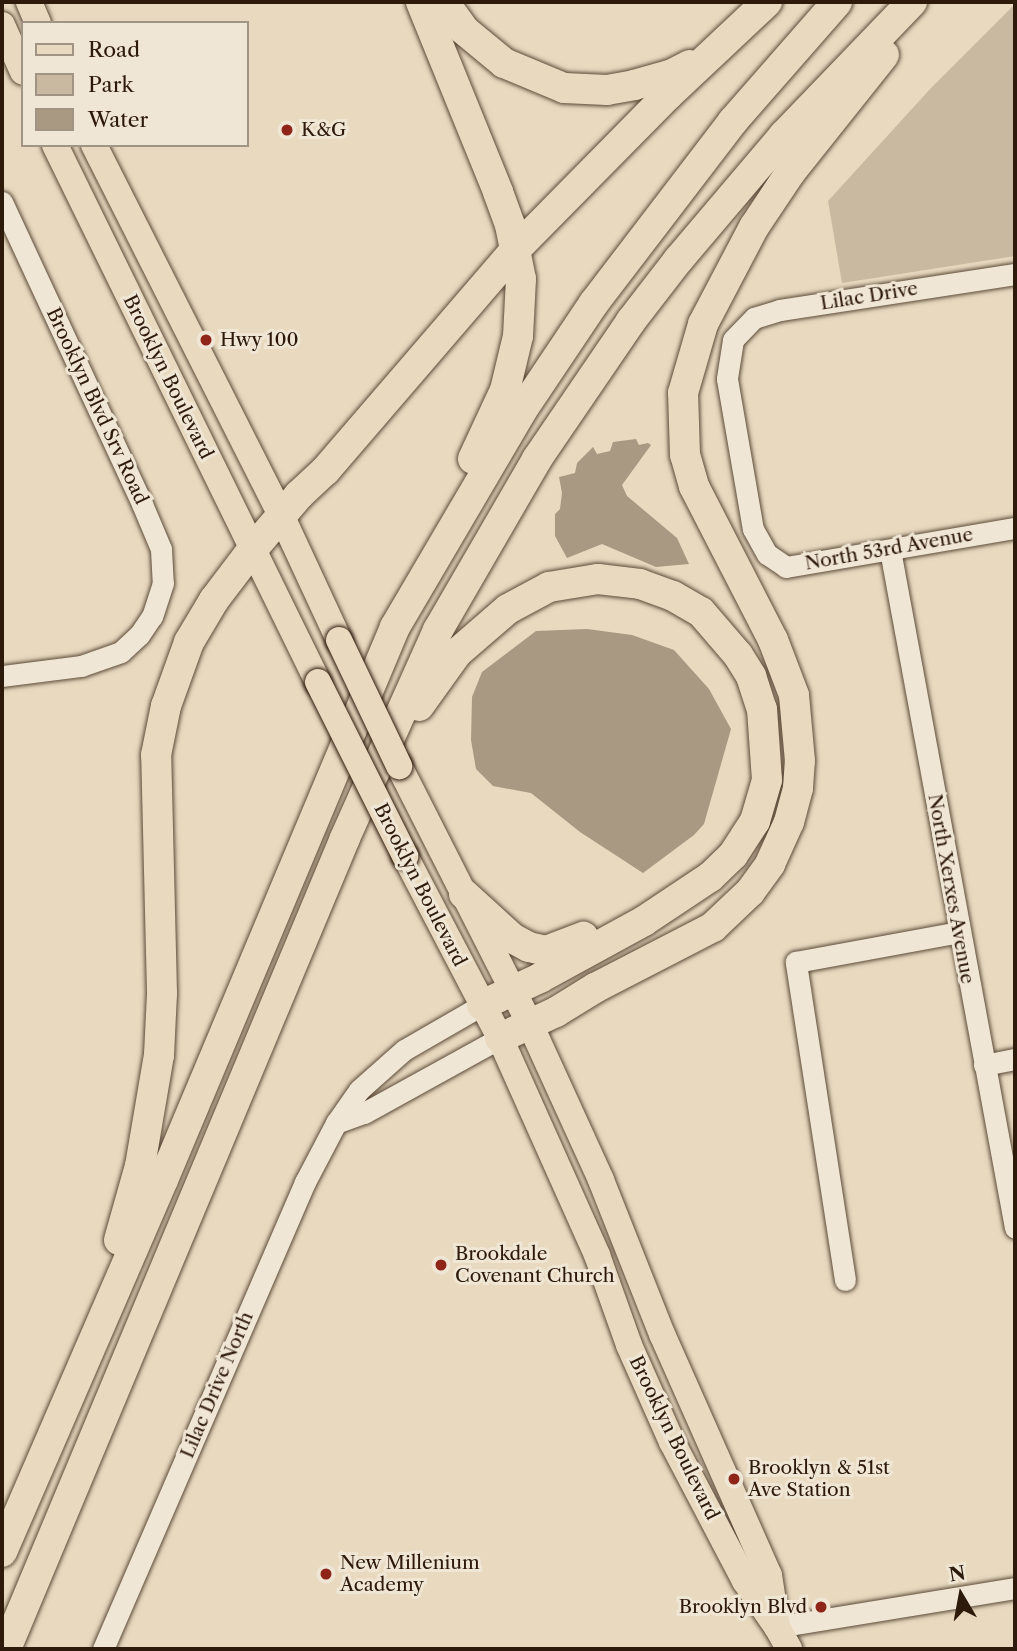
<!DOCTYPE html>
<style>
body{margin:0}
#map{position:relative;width:1017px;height:1651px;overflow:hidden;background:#e8d9bf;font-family:"Libre Caslon Text",serif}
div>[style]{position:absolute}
.green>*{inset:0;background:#c8b9a0}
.water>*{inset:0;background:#a99882}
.roads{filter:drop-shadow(0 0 2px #5c4a38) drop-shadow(0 0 2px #5c4a38)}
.minor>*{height:21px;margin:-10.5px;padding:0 10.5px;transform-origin:10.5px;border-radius:10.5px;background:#f0e6d5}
.major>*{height:26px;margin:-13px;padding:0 13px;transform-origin:13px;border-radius:13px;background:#e8d9bf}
.highway>*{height:30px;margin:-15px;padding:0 15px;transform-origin:15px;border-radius:15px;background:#e8d9bf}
.bridges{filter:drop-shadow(0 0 2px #2e1a0b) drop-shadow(0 0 2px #2e1a0b)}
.major-bridge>*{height:26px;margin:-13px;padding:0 13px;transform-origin:13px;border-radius:13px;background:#e8d9bf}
.dots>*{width:19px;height:19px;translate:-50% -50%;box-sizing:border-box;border:4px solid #f0e6d5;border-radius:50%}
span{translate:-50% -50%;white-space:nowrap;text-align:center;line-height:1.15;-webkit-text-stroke:6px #f0e6d5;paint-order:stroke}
.poi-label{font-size:19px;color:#2e1a0b}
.left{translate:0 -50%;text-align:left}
.right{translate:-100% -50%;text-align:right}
.street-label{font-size:19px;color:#2e1a0b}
.frame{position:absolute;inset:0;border:4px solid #2e1a0b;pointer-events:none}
.legend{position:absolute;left:21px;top:21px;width:228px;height:126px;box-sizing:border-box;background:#f0e6d5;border:2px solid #a29484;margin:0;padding:9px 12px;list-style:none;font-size:21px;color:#2e1a0b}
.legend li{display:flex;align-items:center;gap:14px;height:35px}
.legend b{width:35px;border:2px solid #a29484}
.north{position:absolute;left:926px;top:1560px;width:70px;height:70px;-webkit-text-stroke:5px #f0e6d5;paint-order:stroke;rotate:350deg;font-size:19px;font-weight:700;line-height:28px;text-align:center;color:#2e1a0b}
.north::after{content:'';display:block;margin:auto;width:24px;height:32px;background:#2e1a0b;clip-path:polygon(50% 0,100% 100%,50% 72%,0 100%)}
</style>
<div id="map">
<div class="green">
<i style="clip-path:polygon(1015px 4px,1015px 256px,842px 283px,828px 201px,931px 88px)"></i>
</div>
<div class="water">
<i style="clip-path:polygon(636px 439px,639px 445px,648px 443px,651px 445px,622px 485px,627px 496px,677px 538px,689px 564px,656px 567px,602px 544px,567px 558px,555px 536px,555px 514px,560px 509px,562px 493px,559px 477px,575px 473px,577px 463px,593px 447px,597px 454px,610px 451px,613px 442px)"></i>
<i style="clip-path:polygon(587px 629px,632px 635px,674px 650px,709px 689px,731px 729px,704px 824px,694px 835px,643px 873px,580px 832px,531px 793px,493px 786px,476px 769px,471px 740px,472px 697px,482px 672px,536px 631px)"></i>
</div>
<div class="roads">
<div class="minor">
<i style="left:2px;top:202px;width:333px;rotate:65.1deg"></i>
<i style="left:142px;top:504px;width:49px;rotate:67.1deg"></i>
<i style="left:161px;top:549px;width:34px;rotate:87deg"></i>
<i style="left:163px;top:583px;width:35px;rotate:108deg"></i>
<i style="left:152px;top:616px;width:23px;rotate:124deg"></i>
<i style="left:139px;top:635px;width:25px;rotate:137deg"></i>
<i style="left:121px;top:652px;width:42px;rotate:160.7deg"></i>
<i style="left:81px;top:666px;width:80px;rotate:172.8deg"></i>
<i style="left:1015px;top:274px;width:238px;rotate:171.3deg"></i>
<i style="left:780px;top:310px;width:27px;rotate:163deg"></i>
<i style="left:754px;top:318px;width:30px;rotate:134deg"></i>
<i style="left:733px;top:340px;width:39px;rotate:99deg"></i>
<i style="left:727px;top:379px;width:152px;rotate:80.2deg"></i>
<i style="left:753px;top:529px;width:29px;rotate:61deg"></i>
<i style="left:767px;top:554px;width:23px;rotate:34deg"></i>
<i style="left:786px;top:567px;width:232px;rotate:-9.7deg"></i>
<i style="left:890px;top:550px;width:689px;rotate:79.55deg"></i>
<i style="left:482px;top:1005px;width:90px;rotate:150deg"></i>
<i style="left:404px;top:1050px;width:60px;rotate:138.4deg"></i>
<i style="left:359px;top:1090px;width:40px;rotate:124.9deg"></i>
<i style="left:336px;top:1123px;width:30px;rotate:-20deg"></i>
<i style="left:364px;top:1113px;width:155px;rotate:-28.9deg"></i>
<i style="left:984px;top:1065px;width:32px;rotate:-11deg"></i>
<i style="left:845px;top:1280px;width:322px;rotate:-98.8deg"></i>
<i style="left:796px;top:962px;width:166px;rotate:-10.4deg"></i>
<i style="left:777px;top:1627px;width:241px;rotate:-9.3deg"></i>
<i style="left:103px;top:1649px;width:509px;rotate:-66.61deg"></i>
<i style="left:305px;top:1182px;width:67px;rotate:-62.3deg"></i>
</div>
<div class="major">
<i style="left:29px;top:2px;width:23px;rotate:67deg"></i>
<i style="left:2px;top:25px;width:51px;rotate:65.9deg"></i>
<i style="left:55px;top:145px;width:598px;rotate:63.91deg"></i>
<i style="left:94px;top:145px;width:417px;rotate:63.2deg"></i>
<i style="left:282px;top:517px;width:136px;rotate:65.1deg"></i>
<i style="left:399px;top:766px;width:289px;rotate:63.1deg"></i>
<i style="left:530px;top:1024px;width:171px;rotate:65.5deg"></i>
<i style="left:601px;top:1180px;width:166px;rotate:68.4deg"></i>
<i style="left:662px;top:1334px;width:264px;rotate:66.1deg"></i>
<i style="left:769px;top:1575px;width:53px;rotate:81.3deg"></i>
<i style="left:405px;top:856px;width:205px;rotate:62.4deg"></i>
<i style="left:500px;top:1038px;width:238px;rotate:65.9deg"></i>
<i style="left:597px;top:1255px;width:96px;rotate:70.4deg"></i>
<i style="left:629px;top:1345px;width:106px;rotate:66.1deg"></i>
<i style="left:672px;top:1442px;width:157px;rotate:62.3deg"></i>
<i style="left:745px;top:1581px;width:56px;rotate:55.2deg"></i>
<i style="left:777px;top:1627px;width:25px;rotate:61deg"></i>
</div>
<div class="highway">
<i style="left:421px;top:2px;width:205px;rotate:67.9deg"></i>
<i style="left:498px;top:192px;width:35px;rotate:70deg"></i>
<i style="left:510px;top:225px;width:55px;rotate:78.5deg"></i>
<i style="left:521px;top:279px;width:57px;rotate:93deg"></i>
<i style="left:518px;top:336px;width:56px;rotate:103.5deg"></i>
<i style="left:505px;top:390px;width:76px;rotate:114.9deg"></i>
<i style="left:444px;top:2px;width:34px;rotate:54deg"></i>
<i style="left:464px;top:30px;width:52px;rotate:39.5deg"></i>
<i style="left:504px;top:63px;width:65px;rotate:22.6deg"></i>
<i style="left:564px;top:88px;width:43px;rotate:2.7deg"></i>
<i style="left:607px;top:90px;width:27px;rotate:-10deg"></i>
<i style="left:634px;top:85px;width:37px;rotate:-16deg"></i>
<i style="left:670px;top:75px;width:22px;rotate:-27deg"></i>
<i style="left:419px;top:706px;width:65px;rotate:-54.4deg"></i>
<i style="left:457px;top:653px;width:67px;rotate:-40.8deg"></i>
<i style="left:508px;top:609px;width:47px;rotate:-28.2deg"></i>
<i style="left:549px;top:587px;width:50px;rotate:-9.3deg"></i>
<i style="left:598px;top:579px;width:42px;rotate:6.8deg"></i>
<i style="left:640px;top:584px;width:35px;rotate:20deg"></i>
<i style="left:673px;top:596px;width:32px;rotate:30deg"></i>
<i style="left:701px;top:612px;width:57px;rotate:49.3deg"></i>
<i style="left:738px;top:655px;width:25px;rotate:58deg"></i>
<i style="left:751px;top:676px;width:35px;rotate:72deg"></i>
<i style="left:762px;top:709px;width:71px;rotate:86deg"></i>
<i style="left:767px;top:780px;width:43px;rotate:106.3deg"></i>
<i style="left:755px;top:821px;width:40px;rotate:122.9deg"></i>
<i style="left:733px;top:855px;width:32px;rotate:136deg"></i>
<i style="left:710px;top:877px;width:79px;rotate:146.3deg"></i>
<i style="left:644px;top:921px;width:119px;rotate:151.3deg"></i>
<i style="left:540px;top:978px;width:64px;rotate:155deg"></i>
<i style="left:464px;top:894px;width:65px;rotate:42.5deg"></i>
<i style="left:512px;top:938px;width:19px;rotate:28deg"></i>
<i style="left:529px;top:947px;width:17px;rotate:13deg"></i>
<i style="left:546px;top:951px;width:40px;rotate:-21deg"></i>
<i style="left:500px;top:1038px;width:62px;rotate:-24.9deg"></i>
<i style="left:556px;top:1012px;width:46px;rotate:-31.6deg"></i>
<i style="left:595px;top:988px;width:133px;rotate:-27.3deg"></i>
<i style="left:713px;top:927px;width:51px;rotate:-43.4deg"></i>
<i style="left:750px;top:892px;width:34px;rotate:-54deg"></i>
<i style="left:770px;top:864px;width:46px;rotate:-65.7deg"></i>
<i style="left:789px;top:822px;width:35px;rotate:-75deg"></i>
<i style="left:798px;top:788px;width:27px;rotate:-86deg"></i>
<i style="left:800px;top:761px;width:66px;rotate:-95.2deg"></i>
<i style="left:794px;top:695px;width:59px;rotate:-110.9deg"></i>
<i style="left:773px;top:640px;width:173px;rotate:-117.2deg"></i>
<i style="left:694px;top:486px;width:32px;rotate:-106deg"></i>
<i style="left:685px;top:455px;width:62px;rotate:-91.8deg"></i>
<i style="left:683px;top:393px;width:72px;rotate:-73.8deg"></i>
<i style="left:703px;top:324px;width:110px;rotate:-62.3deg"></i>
<i style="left:754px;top:227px;width:65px;rotate:-56.3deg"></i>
<i style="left:790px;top:173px;width:151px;rotate:-51.5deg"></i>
<i style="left:119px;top:1240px;width:77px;rotate:-74.2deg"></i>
<i style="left:140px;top:1166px;width:113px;rotate:-80.3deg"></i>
<i style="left:159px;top:1055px;width:62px;rotate:-87.2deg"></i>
<i style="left:162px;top:993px;width:238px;rotate:-91.4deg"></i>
<i style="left:156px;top:755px;width:50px;rotate:-78.5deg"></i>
<i style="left:166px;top:706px;width:68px;rotate:-70.2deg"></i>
<i style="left:189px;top:642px;width:49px;rotate:-59.2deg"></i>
<i style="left:214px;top:600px;width:63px;rotate:-52.8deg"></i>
<i style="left:252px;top:550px;width:72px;rotate:-49.5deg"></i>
<i style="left:299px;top:495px;width:35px;rotate:-43deg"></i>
<i style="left:325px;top:471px;width:290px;rotate:-49.3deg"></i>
<i style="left:514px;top:251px;width:219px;rotate:-45.4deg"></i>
<i style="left:668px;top:95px;width:136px;rotate:-43.2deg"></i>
<i style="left:2px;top:1552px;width:405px;rotate:-66.6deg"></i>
<i style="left:163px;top:1180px;width:600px;rotate:-67.24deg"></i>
<i style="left:395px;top:627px;width:249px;rotate:-59.6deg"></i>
<i style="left:521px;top:412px;width:131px;rotate:-56.2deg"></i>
<i style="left:594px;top:303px;width:229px;rotate:-52.6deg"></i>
<i style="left:733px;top:121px;width:158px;rotate:-48.8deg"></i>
<i style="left:6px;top:1649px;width:879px;rotate:-67.31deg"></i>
<i style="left:345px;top:838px;width:228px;rotate:-65.9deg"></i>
<i style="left:438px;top:630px;width:198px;rotate:-59.9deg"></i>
<i style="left:537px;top:459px;width:167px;rotate:-55.7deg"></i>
<i style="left:631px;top:321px;width:78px;rotate:-52.3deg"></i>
<i style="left:679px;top:259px;width:162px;rotate:-49.7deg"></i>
<i style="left:784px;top:135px;width:185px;rotate:-46.1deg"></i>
</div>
</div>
<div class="bridges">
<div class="major-bridge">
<i style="left:339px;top:640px;width:140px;rotate:64.5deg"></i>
<i style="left:318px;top:682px;width:195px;rotate:63.4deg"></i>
</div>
</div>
<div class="dots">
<i style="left:287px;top:130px;background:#8f2418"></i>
<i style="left:206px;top:340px;background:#8f2418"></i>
<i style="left:441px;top:1265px;background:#8f2418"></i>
<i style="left:734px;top:1479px;background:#8f2418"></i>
<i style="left:326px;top:1574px;background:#8f2418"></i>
<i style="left:821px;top:1607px;background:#8f2418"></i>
</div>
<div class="poi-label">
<span class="left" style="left:301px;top:130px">K&amp;G</span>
<span class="left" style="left:220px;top:340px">Hwy 100</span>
<span class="left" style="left:455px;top:1265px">Brookdale<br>Covenant Church</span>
<span class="left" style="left:748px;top:1479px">Brooklyn &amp; 51st<br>Ave Station</span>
<span class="left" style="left:340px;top:1574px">New Millenium<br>Academy</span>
<span class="right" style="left:807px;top:1607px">Brooklyn Blvd</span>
</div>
<div class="street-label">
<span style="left:869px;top:296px;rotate:-9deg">Lilac Drive</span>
<span style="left:168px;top:377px;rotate:64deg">Brooklyn Boulevard</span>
<span style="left:97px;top:406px;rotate:65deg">Brooklyn Blvd Srv Road</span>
<span style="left:889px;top:549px;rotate:-10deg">North 53rd Avenue</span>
<span style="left:420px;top:885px;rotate:63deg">Brooklyn Boulevard</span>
<span style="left:951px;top:889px;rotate:80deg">North Xerxes Avenue</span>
<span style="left:217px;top:1385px;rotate:-67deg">Lilac Drive North</span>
<span style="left:674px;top:1438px;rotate:64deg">Brooklyn Boulevard</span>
</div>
<div class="frame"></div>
<ul class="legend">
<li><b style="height:9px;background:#e8d9bf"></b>Road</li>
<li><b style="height:19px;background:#c8b9a0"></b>Park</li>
<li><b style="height:19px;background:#a99882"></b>Water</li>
</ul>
<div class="north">N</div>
</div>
